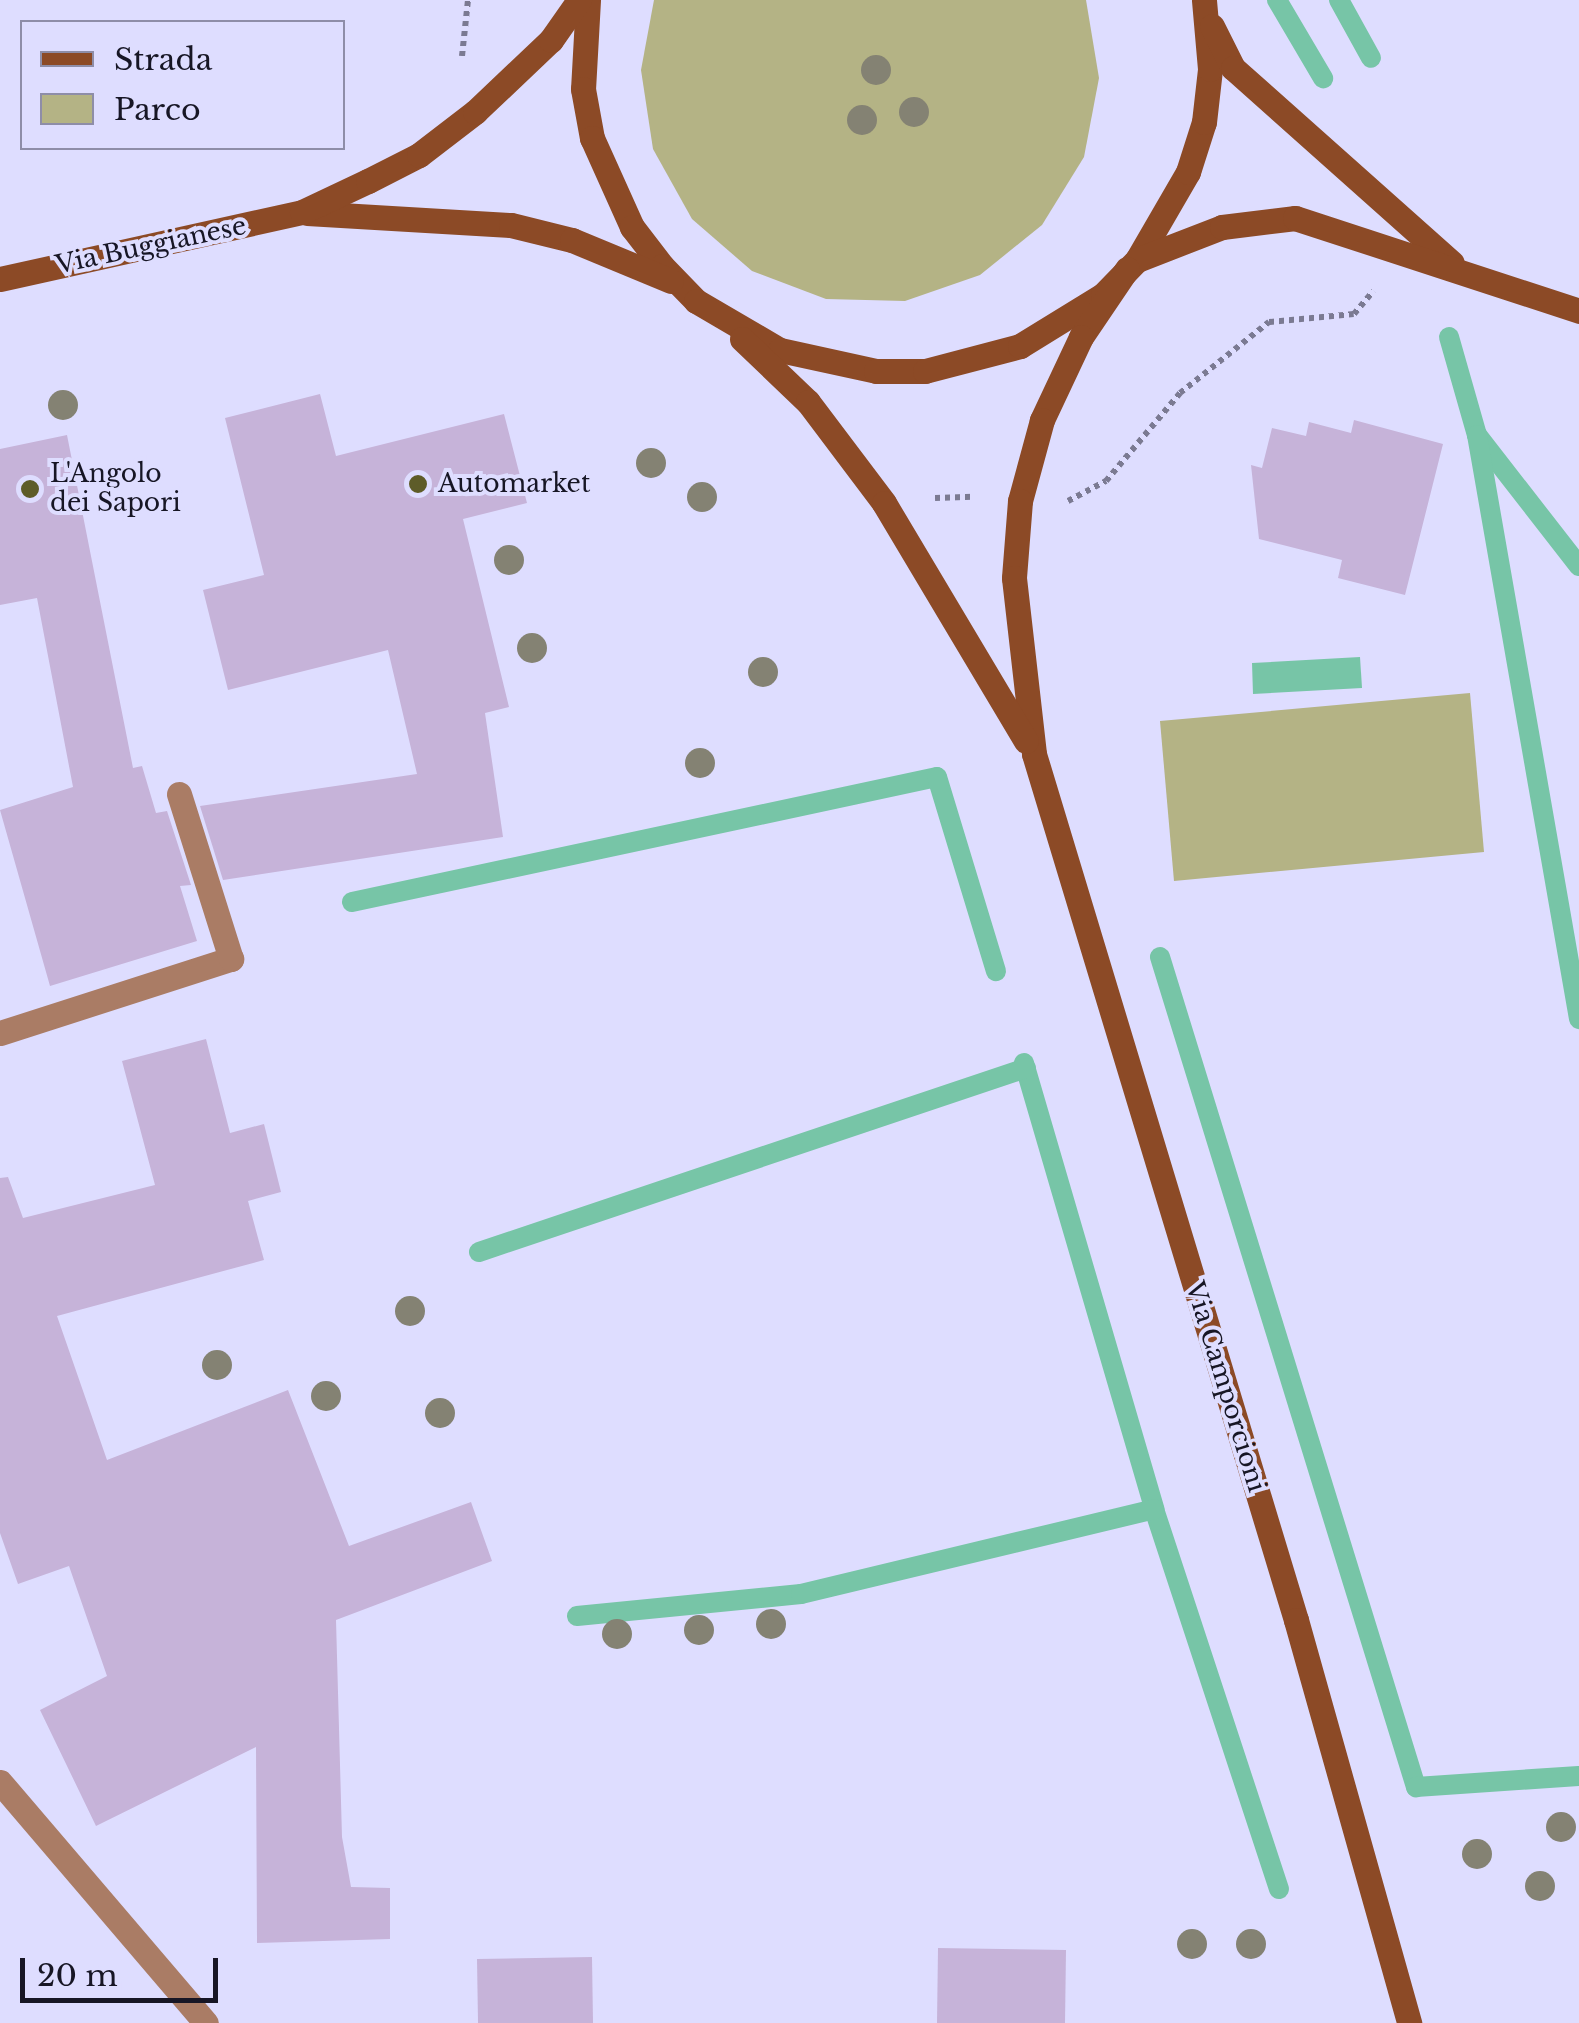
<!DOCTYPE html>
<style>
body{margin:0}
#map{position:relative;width:1579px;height:2023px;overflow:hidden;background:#deddff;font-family:"Libre Baskerville",serif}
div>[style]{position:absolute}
.green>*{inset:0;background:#b4b385}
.water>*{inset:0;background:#77c5a7}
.stream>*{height:20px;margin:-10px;padding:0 10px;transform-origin:10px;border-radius:10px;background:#77c5a7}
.building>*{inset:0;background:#c6b3d9}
.path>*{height:6px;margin-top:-3px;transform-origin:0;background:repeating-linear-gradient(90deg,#7b7a92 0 5px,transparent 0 10px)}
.lane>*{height:25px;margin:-12.5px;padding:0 12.5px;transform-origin:12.5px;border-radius:12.5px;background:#aa7c65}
.street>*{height:25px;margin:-12.5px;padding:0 12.5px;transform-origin:12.5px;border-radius:12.5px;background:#aa7c65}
.secondary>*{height:25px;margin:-12.5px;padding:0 12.5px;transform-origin:12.5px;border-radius:12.5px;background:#8c4a26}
.trees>*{width:30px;height:30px;margin:-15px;border-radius:50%;background:#848273}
.dots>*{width:28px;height:28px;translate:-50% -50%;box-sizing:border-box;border:5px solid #deddff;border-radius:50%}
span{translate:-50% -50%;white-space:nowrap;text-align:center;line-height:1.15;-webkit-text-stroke:8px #deddff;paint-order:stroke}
.street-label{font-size:25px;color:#171625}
.poi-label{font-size:25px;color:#171625}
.left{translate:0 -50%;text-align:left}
.legend{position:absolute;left:20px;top:20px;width:325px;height:130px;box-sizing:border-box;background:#deddff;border:2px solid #8e8da8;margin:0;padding:12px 18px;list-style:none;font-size:30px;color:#171625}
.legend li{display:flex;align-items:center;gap:20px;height:50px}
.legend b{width:50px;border:2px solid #8e8da8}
.scale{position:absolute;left:20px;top:1958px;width:198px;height:45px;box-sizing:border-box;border:5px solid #171625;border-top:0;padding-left:12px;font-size:30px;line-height:35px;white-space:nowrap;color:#171625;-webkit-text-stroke:8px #deddff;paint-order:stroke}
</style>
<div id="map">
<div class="green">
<i style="clip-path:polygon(654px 0,1086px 0,1099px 78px,1084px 157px,1042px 225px,980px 275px,905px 301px,826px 299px,752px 271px,692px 219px,653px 149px,641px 70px)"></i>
<i style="clip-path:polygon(1470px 693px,1484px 852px,1174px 881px,1160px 721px)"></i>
</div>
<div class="water">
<i style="clip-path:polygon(1360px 657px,1362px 688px,1253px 694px,1252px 663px)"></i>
</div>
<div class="stream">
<i style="left:1277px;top:0;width:91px;rotate:59.5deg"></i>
<i style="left:1339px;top:0;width:66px;rotate:61.1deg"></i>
<i style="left:1449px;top:337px;width:102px;rotate:74.1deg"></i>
<i style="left:1477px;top:435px;width:166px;rotate:52.1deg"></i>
<i style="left:1477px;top:435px;width:593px;rotate:80.09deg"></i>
<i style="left:352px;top:902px;width:598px;rotate:-12.06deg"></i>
<i style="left:937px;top:777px;width:203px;rotate:73.1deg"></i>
<i style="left:1160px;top:957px;width:869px;rotate:72.86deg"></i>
<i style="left:1416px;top:1787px;width:163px;rotate:-3.9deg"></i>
<i style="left:1024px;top:1063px;width:465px;rotate:73.7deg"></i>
<i style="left:1154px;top:1509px;width:400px;rotate:71.8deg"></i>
<i style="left:479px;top:1252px;width:577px;rotate:-18.59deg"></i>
<i style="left:577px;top:1616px;width:225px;rotate:-5.6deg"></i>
<i style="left:801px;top:1594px;width:363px;rotate:-13.5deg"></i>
</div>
<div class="building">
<i style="clip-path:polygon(320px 394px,336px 456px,504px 414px,527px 503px,463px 519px,509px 707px,485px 713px,503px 837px,223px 880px,200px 806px,417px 774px,388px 650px,228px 690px,203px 590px,264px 575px,225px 418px)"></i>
<i style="clip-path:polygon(1354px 420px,1443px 444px,1405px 595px,1338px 578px,1342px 560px,1259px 539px,1251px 465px,1262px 468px,1272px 428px,1306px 436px,1309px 422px,1351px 433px)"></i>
<i style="clip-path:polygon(67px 435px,133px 768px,142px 766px,156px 813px,167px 811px,191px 885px,180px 886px,197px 941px,50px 986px,0 810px,73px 787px,37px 598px,0 605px,0 449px)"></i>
<i style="clip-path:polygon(206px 1039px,230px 1133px,264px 1124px,281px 1192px,248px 1201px,264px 1260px,57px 1316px,107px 1460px,288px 1390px,349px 1546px,471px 1502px,492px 1561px,336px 1620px,342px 1837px,351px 1887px,390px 1888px,390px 1939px,257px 1943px,256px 1747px,96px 1826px,40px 1710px,107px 1676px,69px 1566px,18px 1584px,0 1533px,0 1178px,8px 1177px,23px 1218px,155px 1185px,122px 1061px)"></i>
<i style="clip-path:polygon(938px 1948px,1066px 1950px,1065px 2023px,937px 2023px)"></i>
<i style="clip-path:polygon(592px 1957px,593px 2023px,478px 2023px,477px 1959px)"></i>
</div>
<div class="path">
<i style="left:462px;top:56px;width:56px;rotate:-83.9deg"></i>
<i style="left:935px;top:498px;width:38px;rotate:-2deg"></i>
<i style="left:1068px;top:501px;width:43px;rotate:-27.8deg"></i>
<i style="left:1106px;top:481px;width:115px;rotate:-49.9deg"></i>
<i style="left:1180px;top:393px;width:114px;rotate:-38.6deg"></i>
<i style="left:1269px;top:322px;width:85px;rotate:-5.4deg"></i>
<i style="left:1354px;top:314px;width:30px;rotate:-50deg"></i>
</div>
<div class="lane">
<i style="left:0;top:1033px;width:243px;rotate:-17.8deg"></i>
<i style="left:231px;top:959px;width:173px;rotate:-107.5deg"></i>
</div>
<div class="street">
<i style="left:0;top:1782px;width:317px;rotate:49.5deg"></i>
</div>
<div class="secondary">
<i style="left:588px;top:0;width:89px;rotate:93.2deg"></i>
<i style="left:583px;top:89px;width:50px;rotate:79.6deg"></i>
<i style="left:592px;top:138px;width:98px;rotate:65.8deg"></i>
<i style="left:632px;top:227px;width:49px;rotate:52.4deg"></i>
<i style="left:662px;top:266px;width:49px;rotate:45.8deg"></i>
<i style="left:696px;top:301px;width:97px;rotate:30.3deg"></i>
<i style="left:780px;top:350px;width:98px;rotate:12.3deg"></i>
<i style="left:876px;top:371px;width:49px"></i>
<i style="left:925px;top:371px;width:98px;rotate:-14.7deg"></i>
<i style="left:1020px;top:346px;width:97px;rotate:-31.6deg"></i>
<i style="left:1103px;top:295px;width:49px;rotate:-45.8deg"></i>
<i style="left:1137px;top:260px;width:102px;rotate:-59.9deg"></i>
<i style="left:1188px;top:172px;width:52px;rotate:-72.3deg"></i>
<i style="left:1204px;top:122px;width:53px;rotate:-83.5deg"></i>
<i style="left:1210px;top:69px;width:69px;rotate:-95deg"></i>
<i style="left:1212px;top:26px;width:47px;rotate:63.4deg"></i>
<i style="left:1233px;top:68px;width:293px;rotate:41.7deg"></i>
<i style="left:307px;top:213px;width:204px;rotate:3.4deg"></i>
<i style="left:511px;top:225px;width:63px;rotate:13.8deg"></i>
<i style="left:572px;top:240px;width:107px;rotate:22.5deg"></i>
<i style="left:1137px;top:260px;width:91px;rotate:-21.2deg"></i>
<i style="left:1222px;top:227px;width:74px;rotate:-7deg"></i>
<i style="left:1295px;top:218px;width:299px;rotate:18.1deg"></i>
<i style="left:1127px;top:269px;width:82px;rotate:124.1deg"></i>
<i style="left:1081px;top:337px;width:92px;rotate:115.2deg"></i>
<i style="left:1042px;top:420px;width:84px;rotate:105.2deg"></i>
<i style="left:1020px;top:501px;width:77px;rotate:94.5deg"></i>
<i style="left:1014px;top:578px;width:177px;rotate:83.5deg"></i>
<i style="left:1034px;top:754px;width:905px;rotate:73.17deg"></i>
<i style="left:1296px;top:1620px;width:419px;rotate:74.3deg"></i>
<i style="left:0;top:279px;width:309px;rotate:-12.5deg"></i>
<i style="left:302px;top:212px;width:73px;rotate:-25.2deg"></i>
<i style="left:368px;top:181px;width:57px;rotate:-27deg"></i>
<i style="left:419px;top:155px;width:71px;rotate:-37.5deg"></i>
<i style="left:475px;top:112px;width:105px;rotate:-43.5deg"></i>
<i style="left:551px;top:40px;width:49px;rotate:-55deg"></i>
<i style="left:742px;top:339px;width:91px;rotate:43.7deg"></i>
<i style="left:808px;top:402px;width:126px;rotate:53deg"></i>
<i style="left:884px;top:503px;width:277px;rotate:59.2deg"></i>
</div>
<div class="trees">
<i style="left:876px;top:70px"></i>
<i style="left:914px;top:112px"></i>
<i style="left:862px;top:120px"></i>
<i style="left:63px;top:405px"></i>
<i style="left:651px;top:463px"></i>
<i style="left:702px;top:497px"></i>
<i style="left:509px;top:560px"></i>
<i style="left:532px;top:648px"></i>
<i style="left:763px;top:672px"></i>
<i style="left:700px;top:763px"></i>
<i style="left:410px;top:1311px"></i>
<i style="left:217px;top:1365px"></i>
<i style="left:326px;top:1396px"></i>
<i style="left:440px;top:1413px"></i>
<i style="left:771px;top:1624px"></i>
<i style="left:699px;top:1630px"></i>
<i style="left:617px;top:1634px"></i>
<i style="left:1561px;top:1827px"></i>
<i style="left:1477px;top:1854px"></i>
<i style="left:1540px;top:1886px"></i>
<i style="left:1192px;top:1944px"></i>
<i style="left:1251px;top:1944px"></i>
</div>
<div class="dots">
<i style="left:418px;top:484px;background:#5e5c29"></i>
<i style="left:30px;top:489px;background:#5e5c29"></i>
</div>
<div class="street-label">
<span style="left:151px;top:246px;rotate:-12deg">Via Buggianese</span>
<span style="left:1225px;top:1387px;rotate:73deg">Via Camporcioni</span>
</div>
<div class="poi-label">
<span class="left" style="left:50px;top:489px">L'Angolo<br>dei Sapori</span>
<span class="left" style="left:438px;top:484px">Automarket</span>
</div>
<ul class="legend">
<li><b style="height:12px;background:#8c4a26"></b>Strada</li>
<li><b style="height:28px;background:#b4b385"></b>Parco</li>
</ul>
<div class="scale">20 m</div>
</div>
